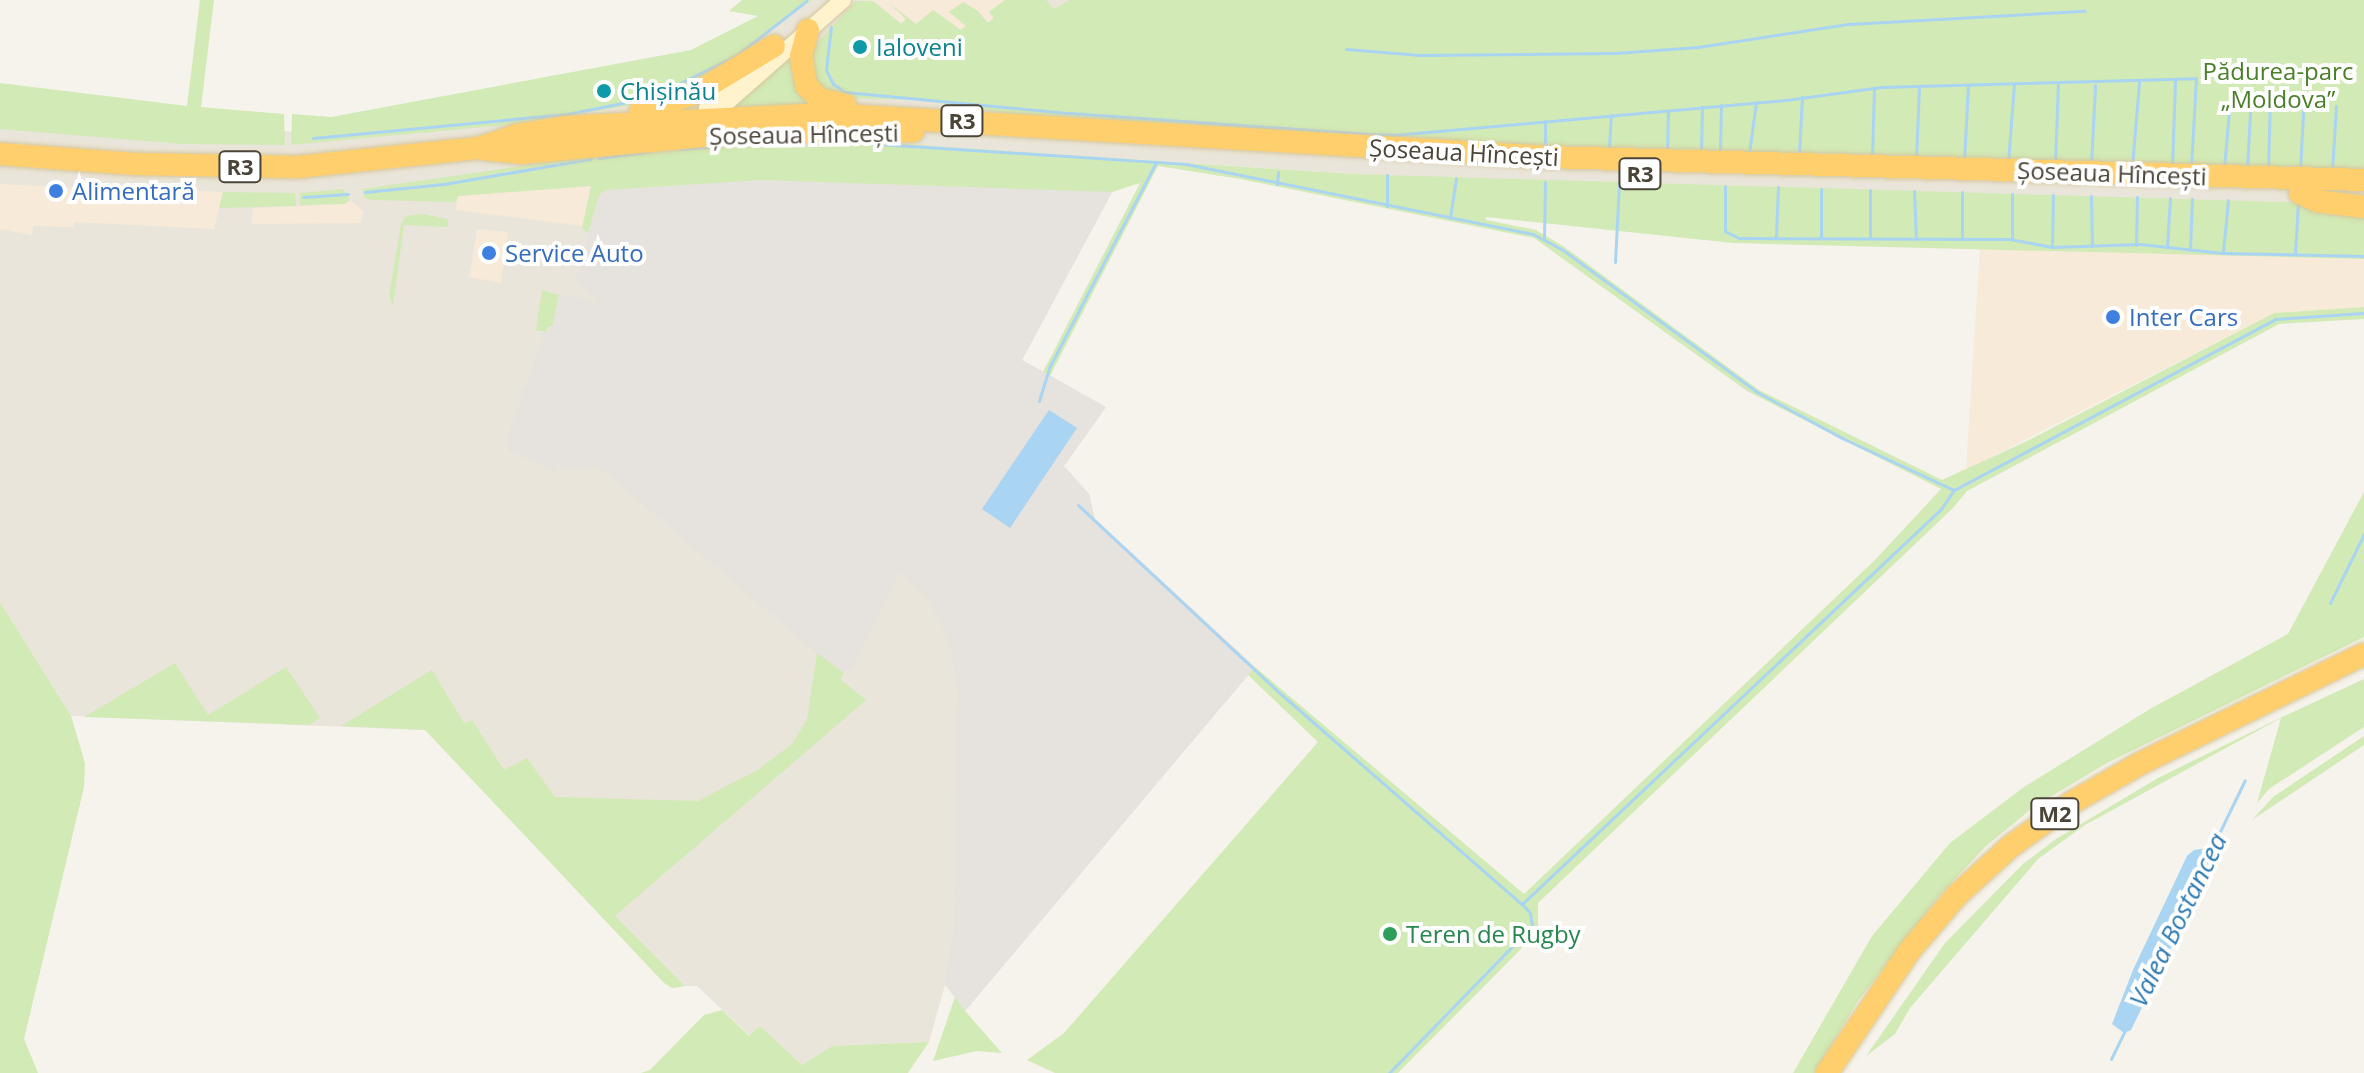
<!DOCTYPE html>
<meta charset="utf-8">
<style>
body{margin:0}
#map{position:relative;width:2364px;height:1073px;overflow:hidden;background:#f6f3ec;font-family:"Open Sans",sans-serif}
div>[style]{position:absolute}
.residential>*{inset:0;background:#eae5da}
.commercial>*{inset:0;background:#f7ead8}
.industrial>*{inset:0;background:#e6e2dd}
.green>*{inset:0;background:#d2eab5}
.water>*{inset:0;background:#a9d4f2}
.stream>*{height:3px;margin:-1.5px;padding:0 1.5px;transform-origin:1.5px;border-radius:1.5px;background:#a9d4f2}
.roads{filter:drop-shadow(0 0 2px #d6c79b) drop-shadow(0 0 2px #d6c79b)}
.secondary>*{height:16px;margin:-8px;padding:0 8px;transform-origin:8px;border-radius:8px;background:#fff3cd}
.highway>*{height:22px;margin:-11px;padding:0 11px;transform-origin:11px;border-radius:11px;background:#ffcf6e}
.dots>*{width:22px;height:22px;translate:-50% -50%;box-sizing:border-box;border:4px solid #fff;border-radius:50%}
span{translate:-50% -50%;white-space:nowrap;text-align:center;line-height:1.15;-webkit-text-stroke:8px #fff;paint-order:stroke}
.shield-label span{padding:2px 6px;background:#fff;border:2px solid;border-radius:6px;-webkit-text-stroke-width:0}
.shield-label{font-size:22px;color:#4b4439;font-weight:700}
.culture-label{font-size:24px;color:#0d838f}
.left{translate:0 -50%;text-align:left}
.park-label{font-size:24px;color:#4a7f2a}
.street-label{font-size:24px;color:#4b4439}
.shop-label{font-size:24px;color:#366cbe}
.leisure-label{font-size:24px;color:#27864d}
.water-label{font-size:26px;color:#2e7ab2;font-style:italic}
</style>
<div id="map">
<div class="residential">
<i style="clip-path:polygon(785px 0,2364px 0,2364px 220px,1352px 174px,1130px 159px,1022px 360px,1106px 407px,1064px 466px,1089px 494px,1095px 519px,1255px 667px,965px 1011px,945px 985px,929px 1042px,832px 1046px,802px 1065px,760px 1026px,750px 1036px,697px 986px,685px 986px,600px 902px,445px 731px,71px 716px,0 602px,0 107px,319px 134px,711px 57px)"></i>
</div>
<div class="commercial">
<i style="clip-path:polygon(858px 0,1005px 0,989px 12px,994px 18px,969px 36px,902px 24px,873px 1px)"></i>
<i style="clip-path:polygon(0 184px,96px 189px,111px 186px,223px 192px,214px 229px,74px 222px,73px 227px,33px 226px,32px 235px,0 229px)"></i>
<i style="clip-path:polygon(592px 186px,583px 226px,456px 210px,457px 196px)"></i>
<i style="clip-path:polygon(350px 200px,363px 212px,361px 223px,251px 224px,253px 208px,345px 204px)"></i>
<i style="clip-path:polygon(477px 229px,508px 232px,501px 283px,469px 277px)"></i>
<i style="clip-path:polygon(1980px 247px,2364px 259px,2364px 307px,2274px 313px,1966px 470px)"></i>
</div>
<div class="industrial">
<i style="clip-path:polygon(761px 180px,1112px 192px,1022px 360px,1106px 407px,1064px 466px,1089px 494px,1095px 519px,1255px 667px,965px 1011px,945px 983px,955px 922px,957px 686px,951px 647px,929px 599px,899px 572px,852px 666px,849px 671px,839px 672px,598px 466px,565px 469px,558px 462px,553px 471px,508px 450px,509px 431px,523px 396px,519px 394px,522px 388px,525px 388px,548px 326px,552px 327px,559px 295px,580px 297px,595px 305px,599px 300px,575px 282px,599px 195px,604px 190px)"></i>
</div>
<div class="green">
<i style="clip-path:polygon(200px 0,214px 0,201px 107px,284px 114px,285px 145px,183px 144px,0 129px,0 83px,187px 106px)"></i>
<i style="clip-path:polygon(742px 0,812px 0,725px 65px,693px 83px,633px 105px,505px 125px,291px 145px,292px 114px,331px 117px,691px 50px,758px 16px,729px 11px)"></i>
<i style="clip-path:polygon(1005px 0,1046px 0,1054px 9px,1070px 0,2364px 0,2364px 172px,1673px 155px,1045px 119px,919px 100px,843px 98px,823px 90px,816px 82px,810px 60px,814px 46px,856px 1px,873px 1px,901px 24px,906px 19px,888px 2px,916px 24px,933px 10px,961px 30px,966px 26px,949px 12px,963px 2px,978px 11px,988px 23px,994px 18px,989px 12px)"></i>
<i style="clip-path:polygon(797px 44px,817px 105px,727px 109px)"></i>
<i style="clip-path:polygon(889px 143px,1352px 174px,2312px 203px,2364px 209px,2364px 259px,1733px 243px,1486px 217px,1486px 220px,1536px 230px,1563px 246px,1759px 390px,1942px 480px,2027px 441px,2274px 313px,2364px 307px,2364px 319px,2279px 324px,1967px 491px,1953px 508px,1538px 903px,1538px 928px,1521px 949px,1398px 1073px,1055px 1073px,1027px 1060px,1064px 1033px,1318px 742px,1248px 675px,1255px 667px,1524px 894px,1875px 560px,1941px 489px,1747px 391px,1534px 238px,1240px 179px,1158px 166px,1050px 376px,1043px 372px,1140px 183px,1112px 192px,761px 180px,605px 190px,599px 195px,588px 233px,582px 228px,591px 186px,458px 196px,456px 202px,371px 200px,365px 198px,362px 189px,592px 156px,735px 144px)"></i>
<i style="clip-path:polygon(343px 189px,350px 200px,345px 204px,300px 205px,300px 193px)"></i>
<i style="clip-path:polygon(223px 192px,295px 193px,296px 206px,219px 208px)"></i>
<i style="clip-path:polygon(422px 214px,448px 219px,448px 227px,404px 225px,393px 306px,389px 296px,401px 224px,406px 216px)"></i>
<i style="clip-path:polygon(542px 290px,559px 295px,552px 327px,548px 326px,546px 332px,536px 330px)"></i>
<i style="clip-path:polygon(2364px 492px,2364px 637px,2107px 763px,2035px 806px,1986px 846px,1940px 895px,1858px 1001px,1815px 1073px,1793px 1073px,1872px 936px,1950px 843px,2024px 787px,2150px 709px,2288px 634px)"></i>
<i style="clip-path:polygon(0 602px,71px 716px,85px 763px,84px 787px,24px 1039px,38px 1073px,0 1073px)"></i>
<i style="clip-path:polygon(817px 653px,844px 673px,840px 679px,866px 700px,615px 916px,685px 986px,672px 988px,664px 983px,425px 730px,341px 726px,432px 670px,464px 723px,472px 720px,504px 770px,527px 758px,555px 797px,698px 801px,759px 769px,792px 744px,807px 720px)"></i>
<i style="clip-path:polygon(175px 663px,208px 715px,286px 667px,320px 718px,309px 725px,84px 717px)"></i>
<i style="clip-path:polygon(2364px 679px,2364px 727px,2269px 789px,2257px 803px,2281px 718px,2085px 825px,2038px 859px,1910px 1008px,1895px 1034px,1866px 1056px,1945px 943px,2023px 864px,2056px 839px,2158px 778px,2282px 717px)"></i>
<i style="clip-path:polygon(2364px 736px,2364px 745px,2252px 820px,2273px 797px)"></i>
<i style="clip-path:polygon(955px 997px,965px 1011px,1002px 1053px,977px 1051px,933px 1061px)"></i>
<i style="clip-path:polygon(722px 1010px,749px 1036px,760px 1026px,802px 1065px,832px 1046px,929px 1042px,908px 1073px,641px 1073px,650px 1070px,704px 1015px)"></i>
</div>
<div class="water">
<i style="clip-path:polygon(1049px 410px,1077px 428px,1010px 528px,982px 509px)"></i>
<i style="clip-path:polygon(2208px 848px,2214px 853px,2212px 864px,2131px 1030px,2124px 1033px,2112px 1024px,2133px 970px,2187px 856px,2194px 850px)"></i>
</div>
<div class="stream">
<i style="left:831px;top:27px;width:43px;rotate:96.6deg"></i>
<i style="left:826px;top:70px;width:16px;rotate:63deg"></i>
<i style="left:833px;top:84px;width:14px;rotate:34deg"></i>
<i style="left:845px;top:92px;width:225px;rotate:5.4deg"></i>
<i style="left:1069px;top:113px;width:301px;rotate:4deg"></i>
<i style="left:1369px;top:134px;width:25px;rotate:2deg"></i>
<i style="left:1394px;top:135px;width:394px;rotate:-5.1deg"></i>
<i style="left:1786px;top:100px;width:96px;rotate:-7.8deg"></i>
<i style="left:1881px;top:87px;width:315px;rotate:-1.6deg"></i>
<i style="left:2196px;top:78px;width:89px;rotate:93.2deg"></i>
<i style="left:1346px;top:49px;width:74px;rotate:4.6deg"></i>
<i style="left:1420px;top:55px;width:195px;rotate:-0.6deg"></i>
<i style="left:1615px;top:53px;width:83px;rotate:-4.1deg"></i>
<i style="left:1698px;top:47px;width:153px;rotate:-8.7deg"></i>
<i style="left:1849px;top:24px;width:236px;rotate:-3.2deg"></i>
<i style="left:658px;top:94px;width:88px;rotate:-26.3deg"></i>
<i style="left:737px;top:55px;width:88px;rotate:-38deg"></i>
<i style="left:313px;top:138px;width:255px;rotate:-5.4deg"></i>
<i style="left:567px;top:114px;width:77px;rotate:-11.2deg"></i>
<i style="left:848px;top:142px;width:339px;rotate:3.7deg"></i>
<i style="left:1186px;top:164px;width:354px;rotate:11.4deg"></i>
<i style="left:1533px;top:234px;width:34px;rotate:28deg"></i>
<i style="left:1563px;top:250px;width:240px;rotate:36.2deg"></i>
<i style="left:1757px;top:392px;width:97px;rotate:28.4deg"></i>
<i style="left:1842px;top:438px;width:123px;rotate:24.9deg"></i>
<i style="left:1545px;top:148px;width:27px;rotate:-90deg"></i>
<i style="left:680px;top:149px;width:40px;rotate:-4.3deg"></i>
<i style="left:1609px;top:149px;width:34px;rotate:-87deg"></i>
<i style="left:1667px;top:151px;width:40px;rotate:-88.6deg"></i>
<i style="left:1701px;top:152px;width:45px;rotate:-88.7deg"></i>
<i style="left:1720px;top:152px;width:47px;rotate:-88.8deg"></i>
<i style="left:1749px;top:153px;width:51px;rotate:-82.2deg"></i>
<i style="left:1799px;top:154px;width:57px;rotate:-87deg"></i>
<i style="left:599px;top:158px;width:48px;rotate:-7.1deg"></i>
<i style="left:1872px;top:159px;width:71px;rotate:-88.4deg"></i>
<i style="left:1916px;top:160px;width:74px;rotate:-87.7deg"></i>
<i style="left:1964px;top:161px;width:76px;rotate:-87deg"></i>
<i style="left:2008px;top:163px;width:79px;rotate:-85.7deg"></i>
<i style="left:2055px;top:164px;width:80px;rotate:-87.9deg"></i>
<i style="left:2091px;top:165px;width:80px;rotate:-87.1deg"></i>
<i style="left:2132px;top:166px;width:84px;rotate:-85.2deg"></i>
<i style="left:2172px;top:167px;width:88px;rotate:-88deg"></i>
<i style="left:2224px;top:168px;width:80px;rotate:-85deg"></i>
<i style="left:2247px;top:169px;width:76px;rotate:-87deg"></i>
<i style="left:2268px;top:169px;width:73px;rotate:-88.4deg"></i>
<i style="left:2300px;top:170px;width:73px;rotate:-86.9deg"></i>
<i style="left:2332px;top:171px;width:65px;rotate:-86.5deg"></i>
<i style="left:1387px;top:175px;width:31px;rotate:90deg"></i>
<i style="left:1277px;top:184px;width:12px;rotate:-85deg"></i>
<i style="left:1725px;top:186px;width:45px;rotate:90deg"></i>
<i style="left:1725px;top:231px;width:16px;rotate:27deg"></i>
<i style="left:1739px;top:238px;width:271px;rotate:0.2deg"></i>
<i style="left:2010px;top:239px;width:43px;rotate:10.8deg"></i>
<i style="left:2052px;top:247px;width:88px;rotate:-2deg"></i>
<i style="left:2140px;top:244px;width:83px;rotate:6.2deg"></i>
<i style="left:2223px;top:253px;width:141px;rotate:1.2deg"></i>
<i style="left:1821px;top:189px;width:48px;rotate:90deg"></i>
<i style="left:1914px;top:191px;width:48px;rotate:87.6deg"></i>
<i style="left:365px;top:192px;width:79px;rotate:-5.8deg"></i>
<i style="left:444px;top:184px;width:149px;rotate:-9.7deg"></i>
<i style="left:2012px;top:194px;width:46px;rotate:90deg"></i>
<i style="left:2091px;top:196px;width:50px;rotate:88.9deg"></i>
<i style="left:303px;top:197px;width:45px;rotate:-3.8deg"></i>
<i style="left:1450px;top:218px;width:40px;rotate:-81.5deg"></i>
<i style="left:1776px;top:238px;width:51px;rotate:-87.8deg"></i>
<i style="left:1870px;top:238px;width:48px;rotate:-90deg"></i>
<i style="left:1962px;top:239px;width:47px;rotate:-90deg"></i>
<i style="left:1544px;top:240px;width:58px;rotate:-89deg"></i>
<i style="left:2136px;top:245px;width:48px;rotate:-88.8deg"></i>
<i style="left:2167px;top:246px;width:48px;rotate:-86.4deg"></i>
<i style="left:2052px;top:247px;width:52px;rotate:-88.9deg"></i>
<i style="left:2190px;top:250px;width:51px;rotate:-87.8deg"></i>
<i style="left:2223px;top:252px;width:52px;rotate:-84.5deg"></i>
<i style="left:2295px;top:254px;width:52px;rotate:-86.7deg"></i>
<i style="left:1615px;top:262px;width:79px;rotate:-87.1deg"></i>
<i style="left:1039px;top:401px;width:37px;rotate:-73deg"></i>
<i style="left:1050px;top:366px;width:228px;rotate:-62.5deg"></i>
<i style="left:1078px;top:505px;width:279px;rotate:43deg"></i>
<i style="left:1282px;top:695px;width:318px;rotate:41.1deg"></i>
<i style="left:1522px;top:904px;width:576px;rotate:-43.31deg"></i>
<i style="left:1941px;top:509px;width:23px;rotate:-56deg"></i>
<i style="left:1954px;top:490px;width:364px;rotate:-28deg"></i>
<i style="left:2275px;top:319px;width:89px;rotate:-3.9deg"></i>
<i style="left:2330px;top:603px;width:77px;rotate:-63.8deg"></i>
<i style="left:2209px;top:854px;width:82px;rotate:-64.1deg"></i>
<i style="left:2111px;top:1059px;width:32px;rotate:-64deg"></i>
<i style="left:1389px;top:1073px;width:205px;rotate:-45.8deg"></i>
<i style="left:1532px;top:926px;width:13px;rotate:-99deg"></i>
<i style="left:1530px;top:913px;width:12px;rotate:-132deg"></i>
</div>
<div class="roads">
<div class="secondary">
<i style="left:708px;top:119px;width:180px;rotate:-41.4deg"></i>
<i style="left:708px;top:119px;width:11px;rotate:-95deg"></i>
<i style="left:707px;top:108px;width:40px;rotate:-43deg"></i>
</div>
<div class="highway">
<i style="left:808px;top:30px;width:27px;rotate:105deg"></i>
<i style="left:801px;top:56px;width:29px;rotate:80deg"></i>
<i style="left:806px;top:85px;width:19px;rotate:47deg"></i>
<i style="left:819px;top:99px;width:27px;rotate:13deg"></i>
<i style="left:640px;top:112px;width:59px;rotate:-18.7deg"></i>
<i style="left:696px;top:93px;width:91px;rotate:-31.1deg"></i>
<i style="left:484px;top:149px;width:37px;rotate:6deg"></i>
<i style="left:521px;top:153px;width:185px;rotate:-5.3deg"></i>
<i style="left:705px;top:136px;width:83px;rotate:-3.4deg"></i>
<i style="left:788px;top:131px;width:125px"></i>
<i style="left:0;top:154px;width:136px;rotate:4.2deg"></i>
<i style="left:136px;top:164px;width:161px;rotate:1.1deg"></i>
<i style="left:297px;top:167px;width:183px;rotate:-6deg"></i>
<i style="left:479px;top:148px;width:41px;rotate:-18.4deg"></i>
<i style="left:518px;top:135px;width:49px;rotate:-9.5deg"></i>
<i style="left:566px;top:127px;width:259px;rotate:-2.9deg"></i>
<i style="left:825px;top:114px;width:723px;rotate:3.41deg"></i>
<i style="left:1547px;top:157px;width:817px;rotate:1.61deg"></i>
<i style="left:2300px;top:193px;width:19px;rotate:25deg"></i>
<i style="left:2317px;top:201px;width:47px;rotate:7.3deg"></i>
<i style="left:1827px;top:1073px;width:148px;rotate:-56deg"></i>
<i style="left:1910px;top:950px;width:72px;rotate:-49.5deg"></i>
<i style="left:1957px;top:895px;width:73px;rotate:-42.2deg"></i>
<i style="left:2011px;top:846px;width:74px;rotate:-35.6deg"></i>
<i style="left:2071px;top:803px;width:81px;rotate:-29.7deg"></i>
<i style="left:2141px;top:763px;width:248px;rotate:-26deg"></i>
</div>
</div>
<div class="dots">
<i style="left:860px;top:47px;background:#0f9aa8"></i>
<i style="left:604px;top:91px;background:#0f9aa8"></i>
<i style="left:56px;top:191px;background:#3f7fe0"></i>
<i style="left:489px;top:253px;background:#3f7fe0"></i>
<i style="left:2113px;top:317px;background:#3f7fe0"></i>
<i style="left:1390px;top:934px;background:#2e9e5b"></i>
</div>
<div class="shield-label">
<span style="left:962px;top:121px">R3</span>
<span style="left:240px;top:167px">R3</span>
<span style="left:1640px;top:174px">R3</span>
<span style="left:2055px;top:814px">M2</span>
</div>
<div class="culture-label">
<span class="left" style="left:876px;top:47px">Ialoveni</span>
<span class="left" style="left:620px;top:91px">Chișinău</span>
</div>
<div class="park-label">
<span style="left:2278px;top:85px">Pădurea-parc<br>„Moldova”</span>
</div>
<div class="street-label">
<span style="left:804px;top:134px;rotate:-1deg">Șoseaua Hîncești</span>
<span style="left:1464px;top:152px;rotate:3deg">Șoseaua Hîncești</span>
<span style="left:2112px;top:173px;rotate:2deg">Șoseaua Hîncești</span>
</div>
<div class="shop-label">
<span class="left" style="left:72px;top:191px">Alimentară</span>
<span class="left" style="left:505px;top:253px">Service Auto</span>
<span class="left" style="left:2129px;top:317px">Inter Cars</span>
</div>
<div class="leisure-label">
<span class="left" style="left:1406px;top:934px">Teren de Rugby</span>
</div>
<div class="water-label">
<span style="left:2178px;top:920px;rotate:-64deg">Valea Bostancea</span>
</div>
</div>
